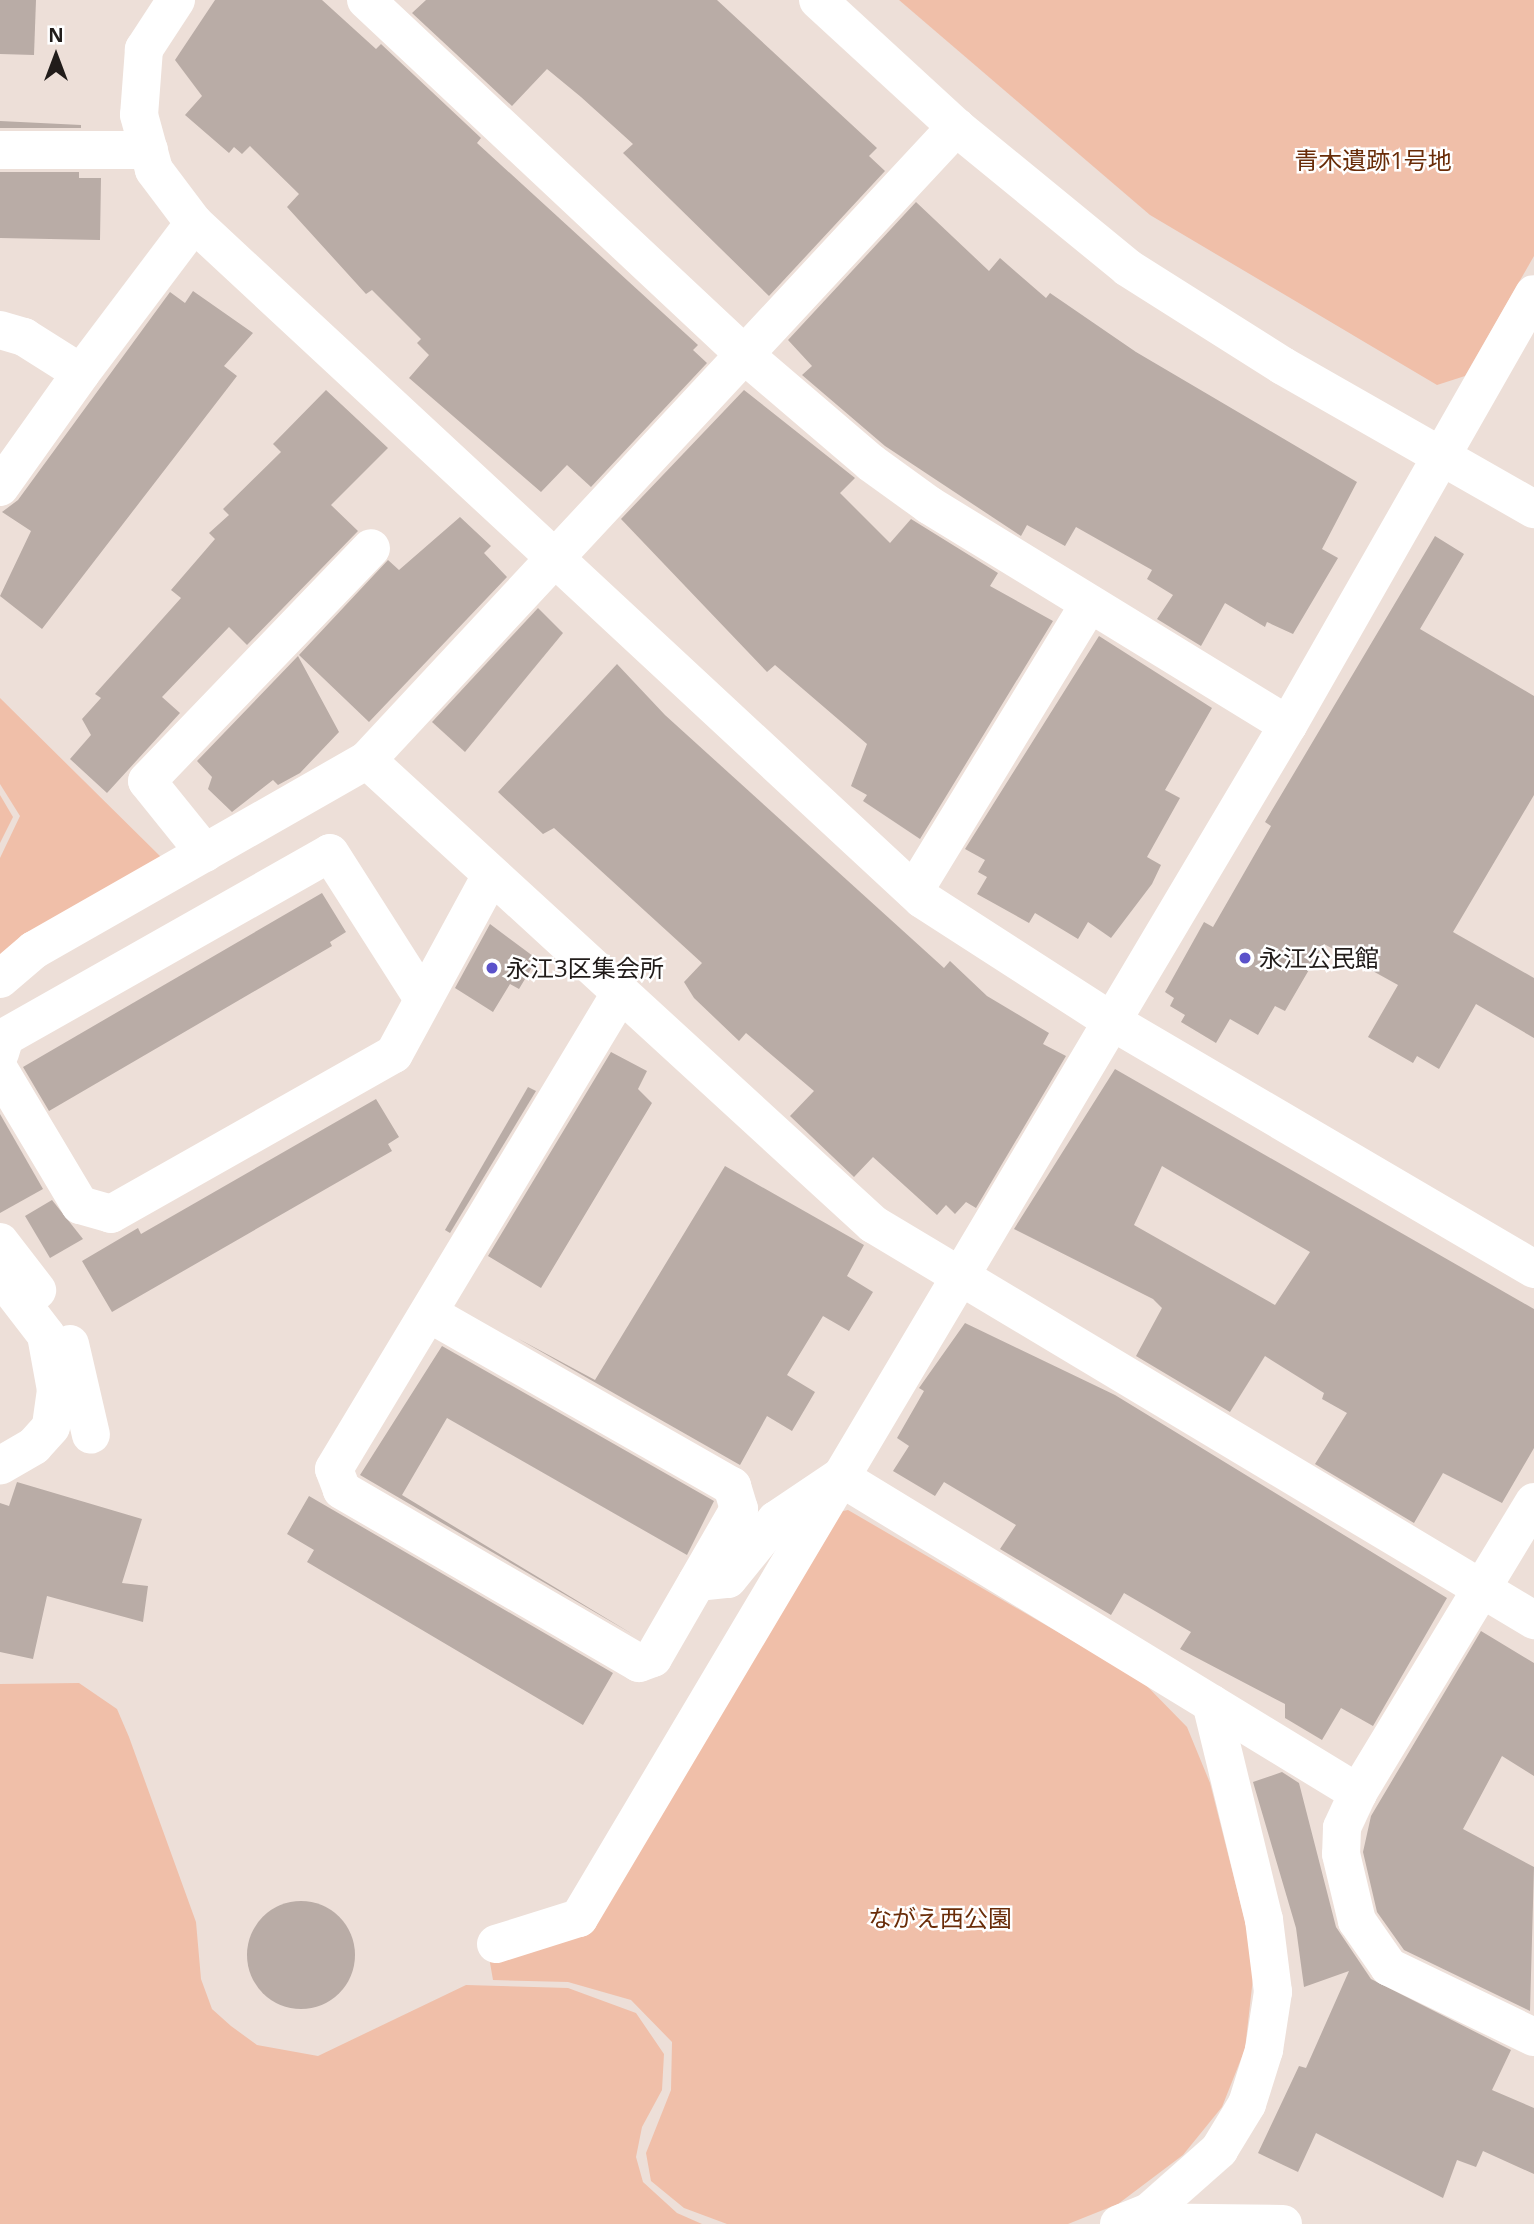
<!DOCTYPE html>
<meta charset="utf-8">
<style>
body{margin:0}
#map{position:relative;width:1534px;height:2224px;overflow:hidden;background:#eddfd8;font-family:"Open Sans","Noto Sans JP",sans-serif}
div>[style]{position:absolute}
.green>*{inset:0;background:#f0bfa9}
.building>*{inset:0;background:#b9aca6}
.round{border-radius:50%}
.minor>*{height:38px;margin:-19px;padding:0 19px;transform-origin:19px;border-radius:19px;background:#fff}
.dots>*{width:19px;height:19px;translate:-50% -50%;box-sizing:border-box;border:4px solid #fff;border-radius:50%}
span{translate:-50% -50%;white-space:nowrap;text-align:center;line-height:1.15;-webkit-text-stroke:5px #fff;paint-order:stroke}
.park-label{font-size:24px;color:#692c08}
.poi-label{font-size:24px;color:#211c1a}
.left{translate:0 -50%;text-align:left}
.north{position:absolute;left:21px;top:21px;width:70px;height:70px;-webkit-text-stroke:5px #fff;paint-order:stroke;rotate:0deg;font-size:19px;font-weight:700;line-height:28px;text-align:center;color:#211c1a}
.north::after{content:'';display:block;margin:auto;width:24px;height:32px;background:#211c1a;clip-path:polygon(50% 0,100% 100%,50% 72%,0 100%)}
</style>
<div id="map">
<div class="green">
<i style="clip-path:polygon(899px 0,1534px 0,1534px 256px,1465px 376px,1437px 385px,1150px 215px)"></i>
<i style="clip-path:polygon(0 698px,164px 860px,0 955px,0 858px,20px 816px,0 784px)"></i>
<i style="clip-path:polygon(0 795px,13px 817px,0 843px)"></i>
<i style="clip-path:polygon(848px 1510px,1142px 1681px,1187px 1727px,1210px 1783px,1249px 1937px,1253px 1978px,1245px 2049px,1222px 2107px,1183px 2155px,1118px 2204px,1068px 2224px,727px 2224px,684px 2208px,651px 2181px,646px 2153px,671px 2090px,672px 2042px,631px 2000px,568px 1982px,493px 1980px,489px 1957px,583px 1932px,828px 1514px)"></i>
<i style="clip-path:polygon(79px 1683px,117px 1709px,129px 1737px,196px 1922px,201px 1979px,212px 2009px,231px 2026px,257px 2045px,318px 2056px,466px 1985px,568px 1988px,636px 2013px,664px 2054px,662px 2090px,642px 2127px,636px 2157px,643px 2182px,677px 2213px,702px 2224px,0 2224px,0 1684px)"></i>
</div>
<div class="building">
<i style="clip-path:polygon(0 0,36px 0,34px 55px,0 54px)"></i>
<i style="clip-path:polygon(215px 0,322px 0,376px 49px,381px 44px,481px 138px,477px 143px,698px 345px,693px 350px,707px 363px,591px 487px,567px 465px,541px 492px,409px 378px,429px 355px,417px 343px,421px 339px,372px 290px,366px 294px,287px 207px,299px 194px,250px 146px,242px 154px,234px 147px,229px 153px,185px 115px,202px 96px,175px 60px)"></i>
<i style="clip-path:polygon(426px 0,717px 0,877px 148px,869px 156px,885px 171px,769px 296px,623px 153px,633px 144px,581px 97px,547px 69px,512px 106px,412px 13px)"></i>
<i style="clip-path:polygon(0 121px,81px 125px,81px 128px,0 128px)"></i>
<i style="clip-path:polygon(0 172px,79px 172px,79px 178px,101px 178px,100px 240px,0 238px)"></i>
<i style="clip-path:polygon(916px 202px,989px 271px,1000px 258px,1046px 298px,1050px 293px,1136px 352px,1357px 482px,1322px 549px,1338px 558px,1293px 634px,1267px 622px,1265px 627px,1225px 603px,1201px 646px,1157px 619px,1173px 595px,1147px 579px,1152px 570px,1076px 527px,1065px 546px,1027px 525px,1021px 536px,885px 446px,802px 375px,812px 366px,788px 340px)"></i>
<i style="clip-path:polygon(193px 291px,253px 333px,224px 366px,237px 376px,42px 629px,0 596px,31px 531px,2px 512px,18px 500px,170px 292px,185px 303px)"></i>
<i style="clip-path:polygon(326px 390px,388px 448px,331px 505px,358px 531px,247px 645px,229px 627px,162px 697px,180px 713px,107px 793px,70px 759px,91px 735px,82px 719px,101px 698px,95px 694px,181px 598px,171px 590px,215px 539px,209px 533px,229px 515px,223px 509px,281px 452px,273px 444px)"></i>
<i style="clip-path:polygon(744px 390px,855px 478px,840px 493px,890px 543px,911px 519px,998px 573px,990px 586px,1053px 621px,920px 839px,863px 801px,867px 795px,851px 786px,867px 744px,775px 665px,767px 672px,621px 519px)"></i>
<i style="clip-path:polygon(460px 517px,491px 546px,484px 553px,507px 577px,369px 722px,299px 655px,388px 560px,399px 570px)"></i>
<i style="clip-path:polygon(1435px 536px,1464px 554px,1420px 629px,1534px 696px,1534px 795px,1453px 932px,1534px 978px,1534px 1038px,1476px 1004px,1439px 1069px,1417px 1056px,1413px 1063px,1368px 1037px,1398px 985px,1324px 944px,1285px 1011px,1275px 1006px,1258px 1035px,1230px 1019px,1216px 1043px,1181px 1022px,1185px 1015px,1170px 1006px,1174px 998px,1165px 992px,1204px 922px,1213px 927px,1271px 826px,1265px 822px)"></i>
<i style="clip-path:polygon(538px 608px,563px 633px,465px 752px,432px 722px)"></i>
<i style="clip-path:polygon(1099px 636px,1212px 708px,1165px 790px,1180px 798px,1147px 857px,1161px 865px,1152px 884px,1111px 938px,1088px 922px,1078px 939px,1035px 913px,1029px 923px,977px 894px,987px 877px,978px 872px,985px 860px,965px 849px)"></i>
<i style="clip-path:polygon(298px 656px,339px 732px,300px 773px,278px 785px,273px 780px,232px 812px,208px 789px,212px 777px,197px 761px)"></i>
<i style="clip-path:polygon(617px 664px,665px 715px,944px 968px,950px 961px,987px 996px,1049px 1033px,1043px 1044px,1066px 1056px,976px 1208px,966px 1202px,955px 1214px,946px 1205px,937px 1215px,873px 1157px,854px 1177px,790px 1116px,814px 1091px,746px 1033px,739px 1041px,694px 998px,684px 982px,702px 963px,554px 828px,543px 834px,498px 792px)"></i>
<i style="clip-path:polygon(322px 893px,346px 932px,330px 942px,332px 946px,49px 1111px,23px 1067px)"></i>
<i style="clip-path:polygon(490px 924px,537px 959px,519px 989px,510px 984px,493px 1012px,455px 988px)"></i>
<i style="clip-path:polygon(611px 1052px,647px 1071px,638px 1089px,652px 1103px,541px 1288px,488px 1256px)"></i>
<i style="clip-path:polygon(evenodd,1115px 1069px,1534px 1309px,1534px 1448px,1502px 1503px,1443px 1473px,1414px 1523px,1315px 1464px,1347px 1413px,1322px 1399px,1324px 1393px,1265px 1356px,1230px 1412px,1136px 1356px,1162px 1308px,1153px 1299px,1014px 1229px,1115px 1069px,1162px 1166px,1310px 1252px,1275px 1305px,1134px 1225px,1162px 1166px)"></i>
<i style="clip-path:polygon(528px 1087px,536px 1091px,450px 1233px,445px 1230px)"></i>
<i style="clip-path:polygon(376px 1099px,399px 1137px,388px 1144px,392px 1151px,112px 1312px,82px 1261px,138px 1228px,141px 1234px)"></i>
<i style="clip-path:polygon(0 1114px,43px 1189px,0 1213px)"></i>
<i style="clip-path:polygon(725px 1166px,864px 1245px,847px 1276px,873px 1292px,849px 1331px,823px 1316px,787px 1375px,815px 1392px,792px 1431px,767px 1416px,740px 1465px,517px 1338px,595px 1380px)"></i>
<i style="clip-path:polygon(52px 1200px,83px 1239px,50px 1258px,25px 1216px)"></i>
<i style="clip-path:polygon(965px 1323px,1115px 1395px,1447px 1598px,1373px 1726px,1341px 1708px,1322px 1740px,1285px 1718px,1285px 1704px,1180px 1649px,1191px 1632px,1124px 1593px,1111px 1615px,1000px 1549px,1016px 1525px,944px 1482px,935px 1496px,893px 1471px,909px 1446px,897px 1438px,924px 1391px,919px 1388px)"></i>
<i style="clip-path:polygon(442px 1346px,714px 1501px,687px 1555px,447px 1418px,402px 1495px,634px 1635px,360px 1475px)"></i>
<i style="clip-path:polygon(17px 1482px,142px 1519px,122px 1583px,148px 1586px,143px 1622px,47px 1596px,33px 1659px,0 1652px,0 1503px,9px 1506px)"></i>
<i style="clip-path:polygon(309px 1496px,613px 1673px,583px 1725px,307px 1562px,314px 1550px,287px 1534px)"></i>
<i style="clip-path:polygon(1481px 1631px,1534px 1663px,1534px 1776px,1502px 1756px,1463px 1829px,1534px 1867px,1530px 2011px,1404px 1950px,1377px 1912px,1363px 1852px,1371px 1816px)"></i>
<i style="clip-path:polygon(1282px 1772px,1299px 1783px,1336px 1927px,1371px 1979px,1511px 2050px,1492px 2090px,1534px 2108px,1534px 2174px,1483px 2151px,1476px 2167px,1457px 2160px,1443px 2198px,1316px 2133px,1298px 2172px,1258px 2153px,1299px 2066px,1306px 2068px,1349px 1971px,1304px 1987px,1296px 1928px,1253px 1782px)"></i>
<i class="round" style="left:247px;top:1901px;width:108px;height:108px"></i>
</div>
<div class="minor">
<i style="left:176px;top:0;width:59px;rotate:123.1deg"></i>
<i style="left:144px;top:49px;width:66px;rotate:94.3deg"></i>
<i style="left:139px;top:115px;width:57px;rotate:74.7deg"></i>
<i style="left:154px;top:170px;width:66px;rotate:53deg"></i>
<i style="left:194px;top:223px;width:993px;rotate:42.88deg"></i>
<i style="left:922px;top:899px;width:227px;rotate:32.8deg"></i>
<i style="left:1113px;top:1022px;width:488px;rotate:30.4deg"></i>
<i style="left:366px;top:0;width:522px;rotate:43.14deg"></i>
<i style="left:747px;top:357px;width:163px;rotate:40.5deg"></i>
<i style="left:871px;top:463px;width:72px;rotate:35.9deg"></i>
<i style="left:929px;top:505px;width:421px;rotate:31.5deg"></i>
<i style="left:818px;top:0;width:188px;rotate:42.6deg"></i>
<i style="left:956px;top:127px;width:222px;rotate:39.3deg"></i>
<i style="left:1128px;top:268px;width:183px;rotate:32.3deg"></i>
<i style="left:1283px;top:366px;width:289px;rotate:29.7deg"></i>
<i style="left:0;top:150px;width:149px"></i>
<i style="left:0;top:330px;width:25px;rotate:16deg"></i>
<i style="left:24px;top:337px;width:67px;rotate:32.3deg"></i>
<i style="left:81px;top:373px;width:188px;rotate:-53deg"></i>
<i style="left:0;top:487px;width:140px;rotate:-54.6deg"></i>
<i style="left:367px;top:760px;width:687px;rotate:42.52deg"></i>
<i style="left:873px;top:1224px;width:771px;rotate:30.93deg"></i>
<i style="left:205px;top:853px;width:92px;rotate:-128.9deg"></i>
<i style="left:147px;top:781px;width:323px;rotate:-46.1deg"></i>
<i style="left:914px;top:891px;width:336px;rotate:-58.6deg"></i>
<i style="left:0;top:979px;width:45px;rotate:-40.5deg"></i>
<i style="left:34px;top:950px;width:383px;rotate:-29.7deg"></i>
<i style="left:367px;top:760px;width:865px;rotate:-47.06deg"></i>
<i style="left:0;top:1053px;width:17px;rotate:-73deg"></i>
<i style="left:5px;top:1037px;width:373px;rotate:-29.5deg"></i>
<i style="left:330px;top:853px;width:173px;rotate:57.5deg"></i>
<i style="left:0;top:1071px;width:156px;rotate:59.2deg"></i>
<i style="left:80px;top:1205px;width:32px;rotate:16deg"></i>
<i style="left:111px;top:1214px;width:325px;rotate:-29.5deg"></i>
<i style="left:394px;top:1054px;width:204px;rotate:-61.5deg"></i>
<i style="left:0;top:1242px;width:61px;rotate:52.4deg"></i>
<i style="left:0;top:1275px;width:76px;rotate:52.5deg"></i>
<i style="left:46px;top:1335px;width:56px;rotate:79.7deg"></i>
<i style="left:56px;top:1390px;width:37px;rotate:98deg"></i>
<i style="left:51px;top:1427px;width:25px;rotate:132deg"></i>
<i style="left:34px;top:1446px;width:39px;rotate:150deg"></i>
<i style="left:430px;top:1314px;width:348px;rotate:29.7deg"></i>
<i style="left:732px;top:1486px;width:24px;rotate:73deg"></i>
<i style="left:739px;top:1509px;width:172px;rotate:120deg"></i>
<i style="left:653px;top:1658px;width:15px;rotate:160deg"></i>
<i style="left:639px;top:1663px;width:344px;rotate:-149.8deg"></i>
<i style="left:342px;top:1490px;width:22px;rotate:-111deg"></i>
<i style="left:334px;top:1469px;width:554px;rotate:-58.95deg"></i>
<i style="left:70px;top:1344px;width:93px;rotate:77deg"></i>
<i style="left:1534px;top:1502px;width:340px;rotate:121.2deg"></i>
<i style="left:1358px;top:1793px;width:38px;rotate:115deg"></i>
<i style="left:1342px;top:1828px;width:26px;rotate:92deg"></i>
<i style="left:1341px;top:1854px;width:69px;rotate:76.6deg"></i>
<i style="left:1357px;top:1921px;width:56px;rotate:55.2deg"></i>
<i style="left:1389px;top:1967px;width:161px;rotate:25.8deg"></i>
<i style="left:697px;top:1582px;width:31px;rotate:-6deg"></i>
<i style="left:728px;top:1579px;width:76px;rotate:-50.9deg"></i>
<i style="left:776px;top:1520px;width:77px;rotate:-33.9deg"></i>
<i style="left:840px;top:1477px;width:607px;rotate:31.38deg"></i>
<i style="left:496px;top:1944px;width:87px;rotate:-17.4deg"></i>
<i style="left:579px;top:1918px;width:1388px;rotate:-59.28deg"></i>
<i style="left:1288px;top:725px;width:496px;rotate:-60.3deg"></i>
<i style="left:1125px;top:2222px;width:158px;rotate:0.7deg"></i>
<i style="left:1119px;top:2224px;width:32px;rotate:-22deg"></i>
<i style="left:1149px;top:2212px;width:94px;rotate:-41.5deg"></i>
<i style="left:1219px;top:2150px;width:54px;rotate:-58.7deg"></i>
<i style="left:1247px;top:2104px;width:57px;rotate:-72.5deg"></i>
<i style="left:1264px;top:2050px;width:59px;rotate:-81.2deg"></i>
<i style="left:1273px;top:1992px;width:73px;rotate:-97.1deg"></i>
<i style="left:1264px;top:1920px;width:223px;rotate:-103.7deg"></i>
</div>
<div class="dots">
<i style="left:1245px;top:958px;background:#5b52ca"></i>
<i style="left:492px;top:968px;background:#5b52ca"></i>
</div>
<div class="park-label">
<span style="left:1373px;top:160px">青木遺跡1号地</span>
<span style="left:940px;top:1918px">ながえ西公園</span>
</div>
<div class="poi-label">
<span class="left" style="left:1259px;top:958px">永江公民館</span>
<span class="left" style="left:506px;top:968px">永江3区集会所</span>
</div>
<div class="north">N</div>
</div>
